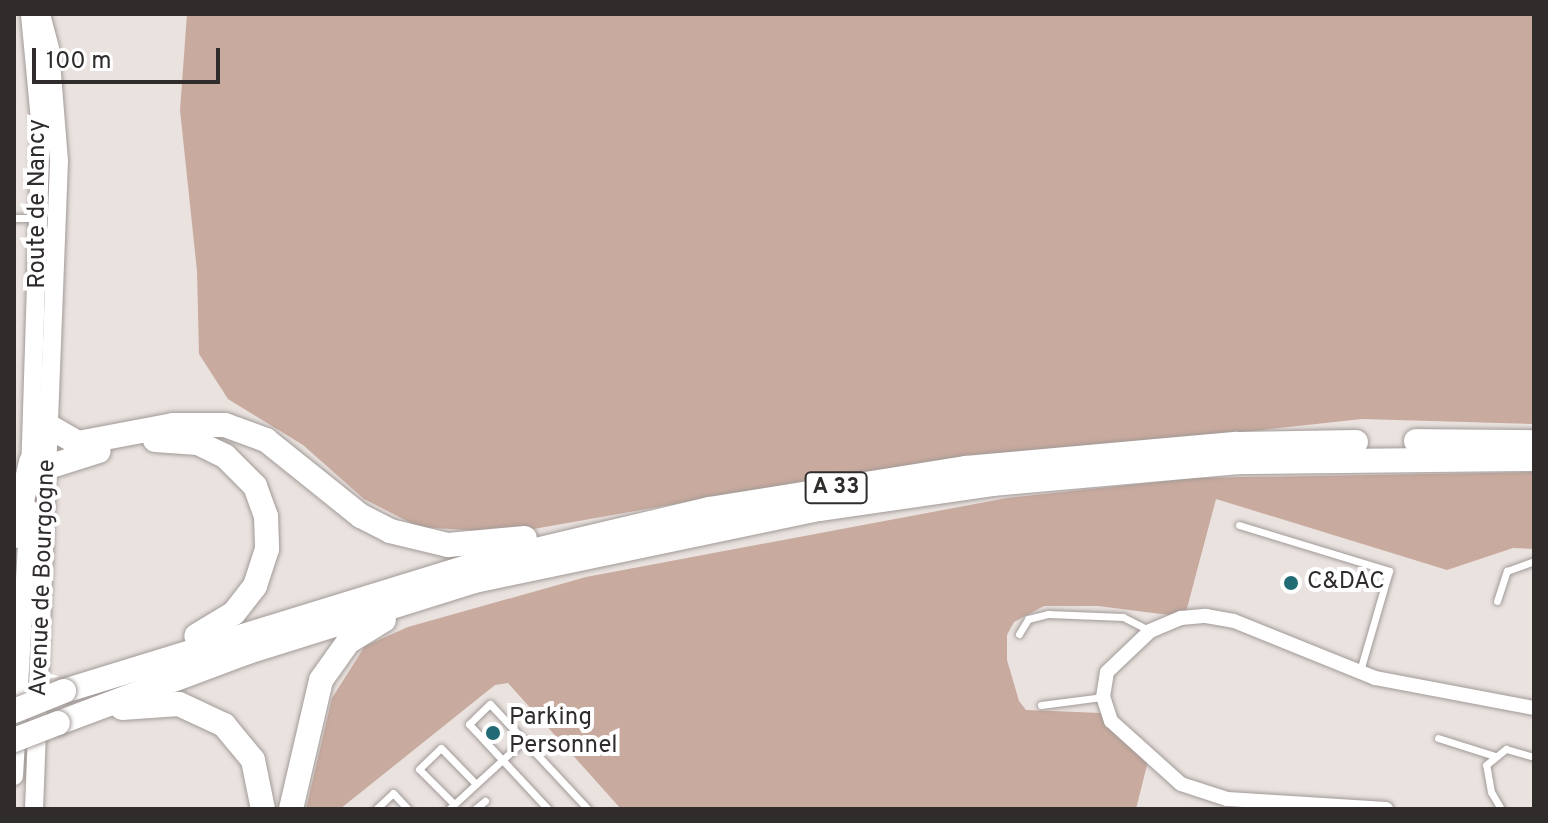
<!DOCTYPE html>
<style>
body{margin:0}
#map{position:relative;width:1548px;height:823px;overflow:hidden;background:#e9e2df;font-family:Overpass,sans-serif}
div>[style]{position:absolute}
.green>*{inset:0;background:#c9aa9e}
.roads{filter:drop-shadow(0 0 2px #a19a97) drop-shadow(0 0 2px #a19a97)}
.service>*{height:7px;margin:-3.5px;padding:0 3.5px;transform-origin:3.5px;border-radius:3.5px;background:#fff}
.minor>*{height:14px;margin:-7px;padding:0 7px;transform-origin:7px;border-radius:7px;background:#fff}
.secondary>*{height:18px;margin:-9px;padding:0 9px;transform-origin:9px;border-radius:9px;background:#fff}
.motorway>*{height:24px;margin:-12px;padding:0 12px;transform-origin:12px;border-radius:12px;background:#fff}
.bridges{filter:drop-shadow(0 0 2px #a19a97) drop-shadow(0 0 2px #a19a97)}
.motorway-bridge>*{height:24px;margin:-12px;padding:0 12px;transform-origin:12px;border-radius:12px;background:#fff}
.dots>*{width:22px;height:22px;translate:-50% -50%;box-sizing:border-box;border:4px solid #fff;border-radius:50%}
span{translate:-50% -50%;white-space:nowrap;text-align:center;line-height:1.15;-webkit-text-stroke:8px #fff;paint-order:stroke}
.shield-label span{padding:2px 6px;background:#fff;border:2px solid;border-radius:6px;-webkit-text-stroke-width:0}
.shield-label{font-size:22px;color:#2f2c2b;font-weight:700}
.street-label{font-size:24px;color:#2f2c2b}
.poi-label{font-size:24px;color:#2f2c2b}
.left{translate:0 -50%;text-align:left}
.frame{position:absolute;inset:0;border:16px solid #2f2c2b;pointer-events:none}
.scale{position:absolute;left:32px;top:48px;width:188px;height:36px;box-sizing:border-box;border:4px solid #2f2c2b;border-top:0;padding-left:10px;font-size:24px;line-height:28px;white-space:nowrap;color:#2f2c2b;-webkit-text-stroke:6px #fff;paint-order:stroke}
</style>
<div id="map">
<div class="green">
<i style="clip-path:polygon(187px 14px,1534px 14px,1534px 424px,1362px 419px,816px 479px,511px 533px,419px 527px,364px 499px,303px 445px,228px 399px,199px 354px,197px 271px,180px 110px)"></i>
<i style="clip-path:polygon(1534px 472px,1534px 549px,1513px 548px,1447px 570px,1216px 499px,1186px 612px,1177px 616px,1098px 606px,1044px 606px,1014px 622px,1007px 635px,1007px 660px,1019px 701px,1026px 710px,1101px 713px,1148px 761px,1136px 809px,621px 809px,508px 683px,495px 685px,340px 809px,306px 809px,332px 698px,365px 646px,408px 627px,586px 577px,1007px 498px,1194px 478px)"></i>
</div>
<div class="roads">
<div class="service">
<i style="left:14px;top:218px;width:23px"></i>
<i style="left:1239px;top:525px;width:157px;rotate:17deg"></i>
<i style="left:1389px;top:571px;width:104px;rotate:106.2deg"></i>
<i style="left:1497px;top:601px;width:32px;rotate:-72deg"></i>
<i style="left:1507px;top:571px;width:29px;rotate:-20deg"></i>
<i style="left:1019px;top:634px;width:17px;rotate:-59deg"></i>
<i style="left:1028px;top:619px;width:21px;rotate:-14deg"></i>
<i style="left:1048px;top:614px;width:75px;rotate:2.3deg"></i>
<i style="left:1123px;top:617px;width:30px;rotate:27deg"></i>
<i style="left:1041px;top:705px;width:63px;rotate:-7.4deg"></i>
<i style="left:1438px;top:738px;width:60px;rotate:17.5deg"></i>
<i style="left:454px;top:804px;width:49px;rotate:-135deg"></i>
<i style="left:419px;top:769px;width:30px;rotate:-44deg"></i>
<i style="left:441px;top:748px;width:50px;rotate:45.8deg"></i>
<i style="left:376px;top:809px;width:23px;rotate:-43deg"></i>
<i style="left:393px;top:793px;width:22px;rotate:47deg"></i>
<i style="left:449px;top:809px;width:102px;rotate:-42.6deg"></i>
<i style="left:475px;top:809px;width:13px;rotate:-39deg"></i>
<i style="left:548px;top:809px;width:116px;rotate:-132.9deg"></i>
<i style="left:469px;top:724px;width:29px;rotate:-44deg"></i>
<i style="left:490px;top:704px;width:144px;rotate:47deg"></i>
<i style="left:1501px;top:809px;width:20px;rotate:-120deg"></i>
<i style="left:1491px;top:792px;width:27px;rotate:-100deg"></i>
<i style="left:1486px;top:765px;width:26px;rotate:-39deg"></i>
<i style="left:1506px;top:749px;width:29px;rotate:16deg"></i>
</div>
<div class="minor">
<i style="left:1386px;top:809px;width:159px;rotate:-176.4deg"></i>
<i style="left:1227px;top:799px;width:48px;rotate:-161.9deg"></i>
<i style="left:1181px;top:784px;width:94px;rotate:-138deg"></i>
<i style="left:1111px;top:721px;width:25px;rotate:-108deg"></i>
<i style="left:1103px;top:697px;width:25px;rotate:-81deg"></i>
<i style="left:1107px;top:672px;width:59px;rotate:-43.6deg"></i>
<i style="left:1150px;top:631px;width:34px;rotate:-23deg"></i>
<i style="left:1181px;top:618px;width:25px;rotate:-5deg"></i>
<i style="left:1206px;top:616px;width:28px;rotate:10deg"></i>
<i style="left:1234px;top:621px;width:152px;rotate:22deg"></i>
<i style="left:1375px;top:678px;width:162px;rotate:10.7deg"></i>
</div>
<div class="secondary">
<i style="left:30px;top:474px;width:343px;rotate:-88.2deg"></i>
<i style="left:41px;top:131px;width:118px;rotate:-95.4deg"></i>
<i style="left:14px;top:776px;width:268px;rotate:-86.8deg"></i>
<i style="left:34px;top:809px;width:648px;rotate:-87.79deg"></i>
<i style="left:59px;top:161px;width:113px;rotate:-94.6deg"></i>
<i style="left:50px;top:48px;width:35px;rotate:-105deg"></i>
</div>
<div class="motorway">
<i style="left:50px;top:427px;width:32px;rotate:30deg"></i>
<i style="left:78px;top:443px;width:97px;rotate:-10.7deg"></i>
<i style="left:173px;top:425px;width:52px"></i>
<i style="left:225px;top:425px;width:44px;rotate:20.1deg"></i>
<i style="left:266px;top:440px;width:122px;rotate:38.7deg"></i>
<i style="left:361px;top:516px;width:33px;rotate:27deg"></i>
<i style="left:390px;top:531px;width:60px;rotate:13.6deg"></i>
<i style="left:448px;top:545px;width:77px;rotate:-5.2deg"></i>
<i style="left:155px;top:440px;width:43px;rotate:4deg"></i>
<i style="left:198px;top:443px;width:30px;rotate:26deg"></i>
<i style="left:225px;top:456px;width:42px;rotate:45deg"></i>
<i style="left:255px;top:486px;width:32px;rotate:70deg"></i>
<i style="left:266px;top:516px;width:33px;rotate:88deg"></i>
<i style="left:267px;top:549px;width:39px;rotate:108deg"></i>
<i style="left:255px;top:586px;width:34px;rotate:128deg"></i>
<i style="left:234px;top:613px;width:44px;rotate:148.8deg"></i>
<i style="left:1416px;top:441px;width:118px;rotate:0.5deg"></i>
<i style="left:48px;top:467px;width:53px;rotate:-17.4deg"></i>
<i style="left:14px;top:536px;width:76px;rotate:-77.1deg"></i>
<i style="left:14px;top:594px;width:19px;rotate:62deg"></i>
<i style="left:64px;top:691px;width:432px;rotate:-17.1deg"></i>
<i style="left:477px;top:564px;width:239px;rotate:-13.3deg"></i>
<i style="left:710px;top:509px;width:259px;rotate:-9.1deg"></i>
<i style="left:966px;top:468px;width:272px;rotate:-5.1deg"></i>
<i style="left:1237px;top:444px;width:119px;rotate:-1deg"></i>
<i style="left:122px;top:708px;width:57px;rotate:-4deg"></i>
<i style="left:179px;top:704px;width:50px;rotate:25deg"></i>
<i style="left:224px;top:725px;width:45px;rotate:50.4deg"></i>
<i style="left:253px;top:760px;width:50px;rotate:78.5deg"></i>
<i style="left:58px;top:723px;width:203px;rotate:-20.5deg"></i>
<i style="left:248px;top:652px;width:237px;rotate:-17.4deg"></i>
<i style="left:474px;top:581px;width:352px;rotate:-11.8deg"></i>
<i style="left:819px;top:509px;width:175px;rotate:-8.2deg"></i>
<i style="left:992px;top:484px;width:248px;rotate:-5.1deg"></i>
<i style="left:1239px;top:462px;width:295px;rotate:-0.6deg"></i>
<i style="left:291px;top:809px;width:132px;rotate:-76.9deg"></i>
<i style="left:321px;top:680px;width:47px;rotate:-54.6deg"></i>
<i style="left:348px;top:642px;width:42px;rotate:-31.4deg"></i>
</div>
</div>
<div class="bridges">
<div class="motorway-bridge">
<i style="left:14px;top:711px;width:54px;rotate:-21.8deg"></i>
<i style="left:14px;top:740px;width:47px;rotate:-21.1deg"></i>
</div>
</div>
<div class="dots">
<i style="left:1291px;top:583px;background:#216b74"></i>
<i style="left:493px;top:733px;background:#216b74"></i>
</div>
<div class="shield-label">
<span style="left:836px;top:488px">A 33</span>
</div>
<div class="street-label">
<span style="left:39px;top:204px;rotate:-90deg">Route de Nancy</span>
<span style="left:44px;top:578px;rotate:-88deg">Avenue de Bourgogne</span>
</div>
<div class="poi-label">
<span class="left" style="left:1307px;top:583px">C&amp;DAC</span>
<span class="left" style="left:509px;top:733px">Parking<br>Personnel</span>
</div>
<div class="frame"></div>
<div class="scale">100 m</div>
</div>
